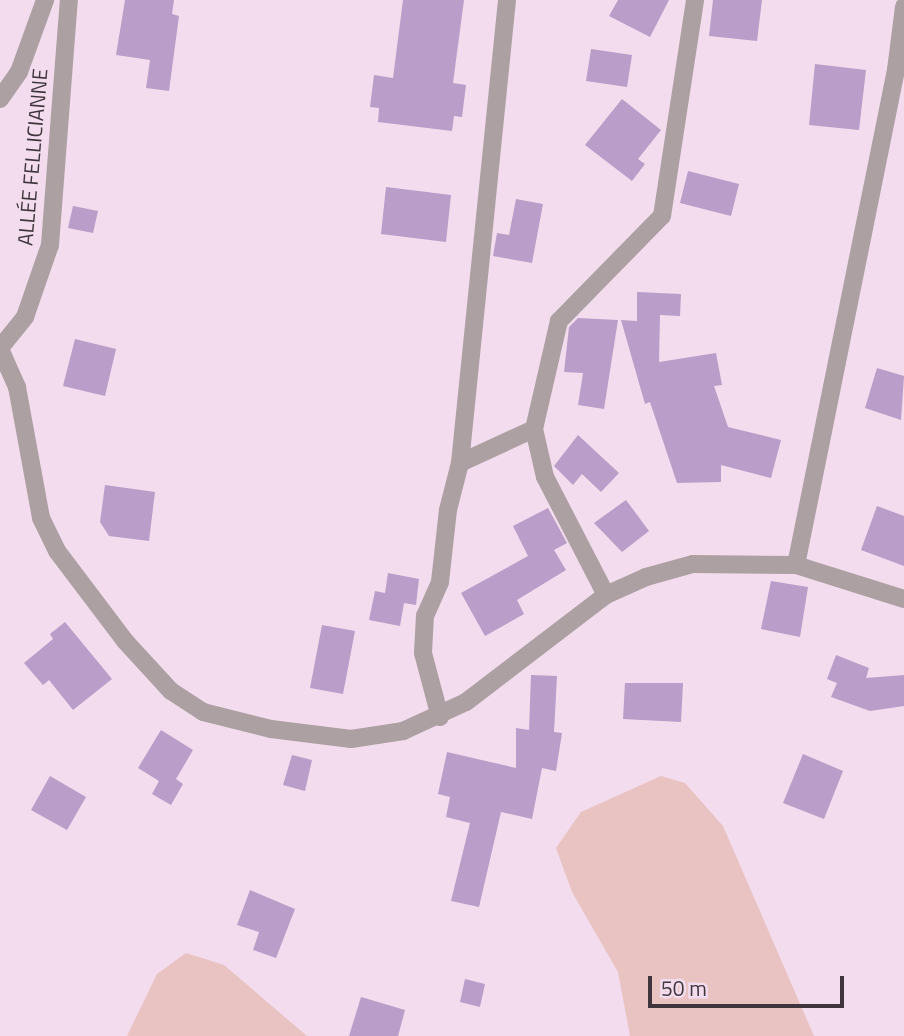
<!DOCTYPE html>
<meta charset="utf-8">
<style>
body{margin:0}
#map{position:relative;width:904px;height:1036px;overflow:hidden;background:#f3dced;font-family:"Titillium Web",sans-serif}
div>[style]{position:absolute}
.green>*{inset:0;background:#e9c2c2}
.building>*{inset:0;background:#ba9dc9}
.minor>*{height:18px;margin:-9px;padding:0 9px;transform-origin:9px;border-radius:9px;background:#aca0a3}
span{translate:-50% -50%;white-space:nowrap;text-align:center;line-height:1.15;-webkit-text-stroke:5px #f3dced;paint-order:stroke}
.street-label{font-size:21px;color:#3f363d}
.scale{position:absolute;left:648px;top:976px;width:196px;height:32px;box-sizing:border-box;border:4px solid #3f363d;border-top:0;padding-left:9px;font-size:21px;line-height:24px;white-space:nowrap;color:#3f363d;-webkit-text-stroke:5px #f3dced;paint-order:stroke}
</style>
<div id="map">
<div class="green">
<i style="clip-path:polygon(661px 776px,685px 783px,723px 826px,814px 1036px,630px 1036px,618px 972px,572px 892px,556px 848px,581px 812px)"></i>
<i style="clip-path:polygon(186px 953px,224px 965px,307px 1036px,127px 1036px,157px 974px)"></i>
</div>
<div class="building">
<i style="clip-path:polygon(125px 0,174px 0,172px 14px,179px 16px,169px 91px,146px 88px,150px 60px,116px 55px)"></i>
<i style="clip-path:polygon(403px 0,464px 0,453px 83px,466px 85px,462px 117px,454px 116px,452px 131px,378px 122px,379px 108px,370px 107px,374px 75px,393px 78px)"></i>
<i style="clip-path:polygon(618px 0,669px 0,650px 37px,609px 16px)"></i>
<i style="clip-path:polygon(713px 0,762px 0,757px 41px,709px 36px)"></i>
<i style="clip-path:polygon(591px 49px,632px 55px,627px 87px,586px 81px)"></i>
<i style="clip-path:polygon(815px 64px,866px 70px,859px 130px,809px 125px)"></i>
<i style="clip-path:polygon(622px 99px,661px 130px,638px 159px,645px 164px,632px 181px,585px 145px)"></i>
<i style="clip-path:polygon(688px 171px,739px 184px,731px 216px,680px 203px)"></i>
<i style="clip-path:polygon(386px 187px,451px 195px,446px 242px,381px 234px)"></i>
<i style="clip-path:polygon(516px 199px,543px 204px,532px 263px,493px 256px,497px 233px,509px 235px)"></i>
<i style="clip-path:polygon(73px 206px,98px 211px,93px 233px,68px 228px)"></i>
<i style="clip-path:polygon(637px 292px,681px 294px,680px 316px,660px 315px,659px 362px,716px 353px,722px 385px,714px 386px,728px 427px,781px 440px,771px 478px,721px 465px,721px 482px,677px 483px,650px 402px,645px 404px,621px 320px,637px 321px)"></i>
<i style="clip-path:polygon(578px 318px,618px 320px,604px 409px,578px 405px,583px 373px,564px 372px,569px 327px)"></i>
<i style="clip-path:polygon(75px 339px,116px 349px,105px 396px,63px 386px)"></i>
<i style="clip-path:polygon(877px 368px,904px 376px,901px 420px,865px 408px)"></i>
<i style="clip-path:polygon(578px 435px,619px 473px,601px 492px,582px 474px,573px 485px,554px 466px)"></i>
<i style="clip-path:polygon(105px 485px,155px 492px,149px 541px,109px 536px,100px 522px)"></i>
<i style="clip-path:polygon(626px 500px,649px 531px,622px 552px,594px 523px)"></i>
<i style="clip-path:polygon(877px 506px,904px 516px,904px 566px,861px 550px)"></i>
<i style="clip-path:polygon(548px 508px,567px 543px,554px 550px,566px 570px,517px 600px,524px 614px,485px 636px,461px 593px,528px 556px,513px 526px)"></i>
<i style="clip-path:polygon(388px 573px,419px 579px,416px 605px,404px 603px,400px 626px,369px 620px,375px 591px,385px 593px)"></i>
<i style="clip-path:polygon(771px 581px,808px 587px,800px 637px,761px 629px)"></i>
<i style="clip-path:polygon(65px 622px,112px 679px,73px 710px,49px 680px,43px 685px,24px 663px,53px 639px,50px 634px)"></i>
<i style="clip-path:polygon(322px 625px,355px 631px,343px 694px,310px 688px)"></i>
<i style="clip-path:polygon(836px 655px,869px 668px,866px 678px,904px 675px,904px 706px,870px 711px,831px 697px,837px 683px,827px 679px)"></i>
<i style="clip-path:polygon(531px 675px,557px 676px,554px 732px,562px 733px,556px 771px,542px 768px,532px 819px,501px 812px,479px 907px,451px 901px,470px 823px,446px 817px,450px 797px,438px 794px,447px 752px,516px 768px,516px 728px,529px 730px)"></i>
<i style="clip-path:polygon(625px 683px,683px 683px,681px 722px,623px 719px)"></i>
<i style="clip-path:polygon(161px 730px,193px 750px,176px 779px,183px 784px,171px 805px,152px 794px,159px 781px,138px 768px)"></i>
<i style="clip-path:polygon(803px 754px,843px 771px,824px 819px,783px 803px)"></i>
<i style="clip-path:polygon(292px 755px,312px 760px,305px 791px,283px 785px)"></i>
<i style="clip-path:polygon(50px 776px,86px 797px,67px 830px,31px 810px)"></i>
<i style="clip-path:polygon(250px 890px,295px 909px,276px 958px,253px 950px,259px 932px,237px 925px)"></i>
<i style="clip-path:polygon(465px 979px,485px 984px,480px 1007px,460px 1002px)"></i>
<i style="clip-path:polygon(361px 997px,405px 1010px,398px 1036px,349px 1036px)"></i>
</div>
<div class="minor">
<i style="left:0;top:99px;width:33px;rotate:-55deg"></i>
<i style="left:19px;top:72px;width:77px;rotate:-70.1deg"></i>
<i style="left:0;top:348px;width:40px;rotate:-51deg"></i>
<i style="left:25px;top:317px;width:76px;rotate:-70.9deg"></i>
<i style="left:50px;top:245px;width:246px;rotate:-85.6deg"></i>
<i style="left:0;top:349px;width:42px;rotate:65.9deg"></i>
<i style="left:17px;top:387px;width:133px;rotate:79.6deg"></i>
<i style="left:41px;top:518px;width:37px;rotate:64deg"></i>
<i style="left:57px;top:551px;width:113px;rotate:52.9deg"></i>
<i style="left:125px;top:641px;width:68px;rotate:47.4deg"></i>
<i style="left:171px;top:691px;width:38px;rotate:33deg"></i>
<i style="left:203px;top:712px;width:70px;rotate:14deg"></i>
<i style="left:271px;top:729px;width:81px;rotate:7.1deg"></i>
<i style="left:351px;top:739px;width:53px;rotate:-8.7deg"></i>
<i style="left:403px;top:731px;width:69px;rotate:-24.7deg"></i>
<i style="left:466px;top:702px;width:176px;rotate:-37.4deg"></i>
<i style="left:606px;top:595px;width:44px;rotate:-24.2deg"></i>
<i style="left:646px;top:577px;width:49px;rotate:-15.5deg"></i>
<i style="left:693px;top:564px;width:103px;rotate:0.6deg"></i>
<i style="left:796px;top:565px;width:113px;rotate:17.5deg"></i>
<i style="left:460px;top:463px;width:81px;rotate:-24.7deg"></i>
<i style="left:796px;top:565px;width:505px;rotate:-78.58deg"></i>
<i style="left:896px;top:70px;width:64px;rotate:-82.8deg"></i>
<i style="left:606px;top:595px;width:133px;rotate:-117.3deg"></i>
<i style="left:545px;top:477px;width:49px;rotate:-102.9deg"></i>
<i style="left:534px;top:429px;width:111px;rotate:-77deg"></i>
<i style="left:559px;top:321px;width:147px;rotate:-45.6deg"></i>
<i style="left:662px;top:216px;width:219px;rotate:-81.3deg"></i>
<i style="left:440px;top:717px;width:66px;rotate:-104.9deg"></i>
<i style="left:423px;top:653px;width:37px;rotate:-87deg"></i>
<i style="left:425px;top:616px;width:37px;rotate:-66deg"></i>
<i style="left:440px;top:582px;width:72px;rotate:-83.7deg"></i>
<i style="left:448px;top:510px;width:49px;rotate:-75.7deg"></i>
<i style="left:460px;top:463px;width:465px;rotate:-84.2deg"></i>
</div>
<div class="street-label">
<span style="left:32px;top:157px;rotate:-85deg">ALLÉE FELLICIANNE</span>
</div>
<div class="scale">50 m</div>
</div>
